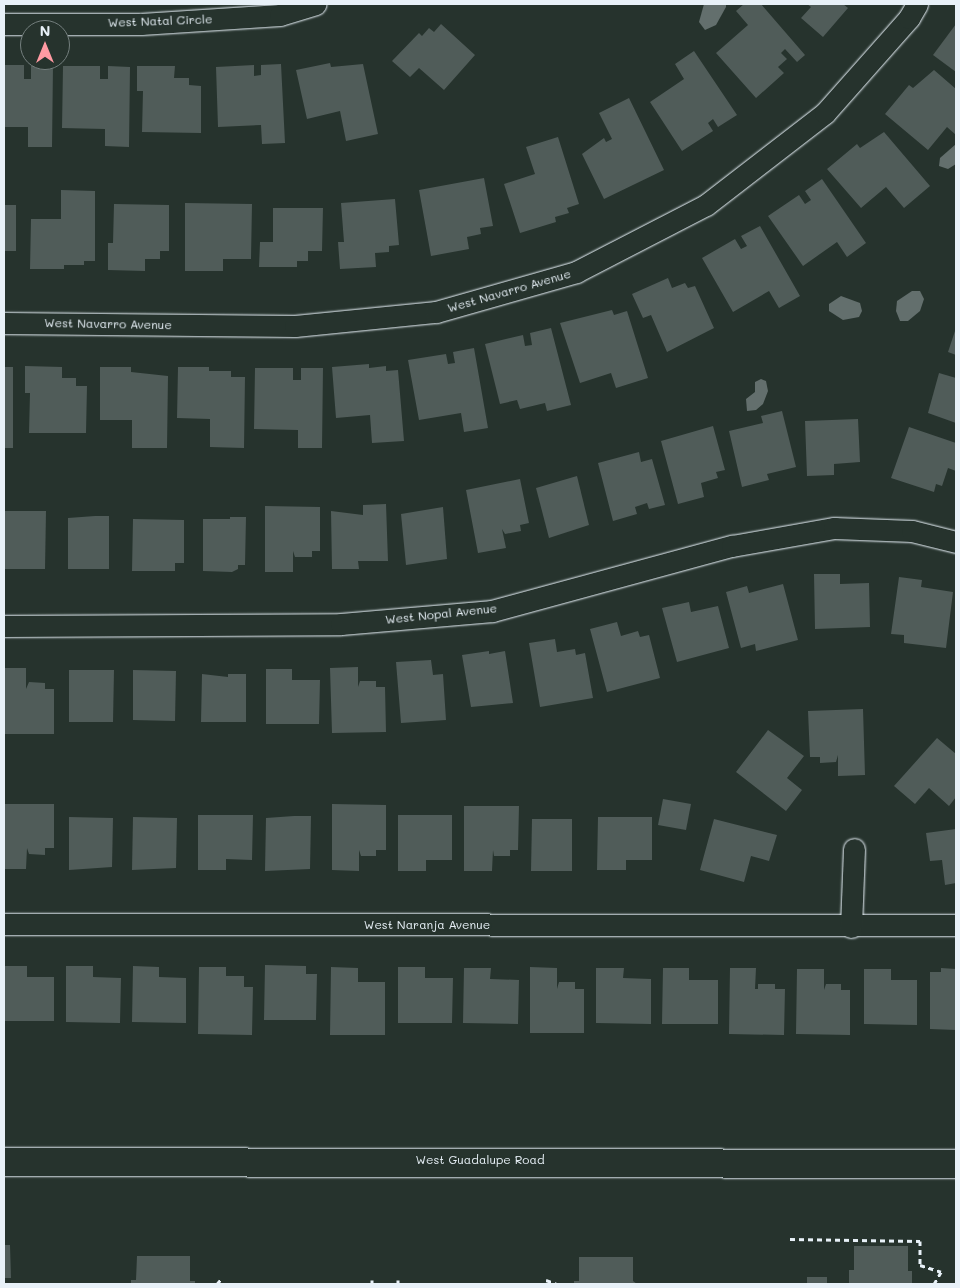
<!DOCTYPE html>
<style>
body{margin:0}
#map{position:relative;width:960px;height:1288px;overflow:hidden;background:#26332d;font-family:Mali,sans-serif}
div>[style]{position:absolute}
.water>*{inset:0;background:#636f6d}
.building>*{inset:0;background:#505c59}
.path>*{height:3px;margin-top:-1.5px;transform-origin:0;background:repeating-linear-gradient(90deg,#e8f1f8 0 5px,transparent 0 9px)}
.roads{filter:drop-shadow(0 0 1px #e8f1f8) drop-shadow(0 0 1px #e8f1f8)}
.minor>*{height:21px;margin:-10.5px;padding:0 10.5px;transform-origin:10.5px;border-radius:10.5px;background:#26332d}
.secondary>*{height:28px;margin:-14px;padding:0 14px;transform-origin:14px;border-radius:14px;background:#26332d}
span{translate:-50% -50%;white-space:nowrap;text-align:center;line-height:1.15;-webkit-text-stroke:4px #26332d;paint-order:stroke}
.street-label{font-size:12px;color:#e8f1f8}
.frame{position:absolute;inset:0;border:5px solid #e8f1f8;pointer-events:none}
.north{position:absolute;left:20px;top:20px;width:50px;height:50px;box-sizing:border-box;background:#26332d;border:1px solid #747f7e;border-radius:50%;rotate:0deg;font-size:14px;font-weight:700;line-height:20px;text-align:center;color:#e8f1f8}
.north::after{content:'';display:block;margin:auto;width:18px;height:22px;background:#ff9aa2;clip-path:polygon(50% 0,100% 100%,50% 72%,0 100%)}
</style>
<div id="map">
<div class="water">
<i style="clip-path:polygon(704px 4px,726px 4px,726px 7px,716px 25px,705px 30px,699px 22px)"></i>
<i style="clip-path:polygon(956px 144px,956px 164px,948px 169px,939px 166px,940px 158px)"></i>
<i style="clip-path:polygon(912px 291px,920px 291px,924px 299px,920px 311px,908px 321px,900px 321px,896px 311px,897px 301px)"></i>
<i style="clip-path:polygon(841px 296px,860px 303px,862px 311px,859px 317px,843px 320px,829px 311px,829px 304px)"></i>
<i style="clip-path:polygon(761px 379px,766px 381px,768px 391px,763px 404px,756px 410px,747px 411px,746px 399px,755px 392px,755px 382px)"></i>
</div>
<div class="building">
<i style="clip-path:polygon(744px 4px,761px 4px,805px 55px,797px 62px,785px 49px,781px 53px,787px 59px,778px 67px,784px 73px,756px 98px,716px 53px,748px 25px,736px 11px)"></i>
<i style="clip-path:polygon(807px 4px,843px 4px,848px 8px,823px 37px,801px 18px,811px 7px)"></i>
<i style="clip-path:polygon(441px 24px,475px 55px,444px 90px,419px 68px,410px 77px,392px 61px,419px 33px,422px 36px,429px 28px,434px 32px)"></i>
<i style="clip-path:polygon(956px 24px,956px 72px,933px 55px)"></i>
<i style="clip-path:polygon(694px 51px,737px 115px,718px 127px,713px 119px,708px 123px,713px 131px,682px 151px,650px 102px,684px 79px,675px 64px)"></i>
<i style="clip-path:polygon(330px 63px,331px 67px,363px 64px,378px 134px,346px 141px,340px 111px,307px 119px,296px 70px)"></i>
<i style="clip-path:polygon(281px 64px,285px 143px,262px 144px,261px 125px,218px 127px,216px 67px,254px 65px,254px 76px,261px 75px,261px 65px)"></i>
<i style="clip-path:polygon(4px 65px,24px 65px,24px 79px,31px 79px,31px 66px,53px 66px,52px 147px,28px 147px,28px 127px,4px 127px)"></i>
<i style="clip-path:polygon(63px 66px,100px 66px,100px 79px,108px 79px,108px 66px,130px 67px,129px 147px,105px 146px,105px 129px,62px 128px)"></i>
<i style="clip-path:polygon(137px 66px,175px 66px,174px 78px,189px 78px,189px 85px,201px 86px,201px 133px,142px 132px,143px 91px,137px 91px)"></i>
<i style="clip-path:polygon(934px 70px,956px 89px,956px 135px,947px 127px,928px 150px,885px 114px,909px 85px,913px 88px)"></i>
<i style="clip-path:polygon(629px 98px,664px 170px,604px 199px,582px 154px,604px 138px,606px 142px,612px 139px,599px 113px)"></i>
<i style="clip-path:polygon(884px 132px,930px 186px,904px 208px,886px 187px,861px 208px,827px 169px,857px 144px,860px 148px)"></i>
<i style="clip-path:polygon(558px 137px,579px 204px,567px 208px,569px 213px,555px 217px,556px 222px,520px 233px,504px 184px,535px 174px,526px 147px)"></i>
<i style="clip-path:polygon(484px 178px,493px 226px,480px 228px,481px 234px,467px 237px,469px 249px,431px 256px,419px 190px)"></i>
<i style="clip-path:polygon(822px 179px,866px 243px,847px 257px,837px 242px,803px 266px,768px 216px,799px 195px,805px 204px,811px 200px,805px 191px)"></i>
<i style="clip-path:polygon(61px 190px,95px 191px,95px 261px,84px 261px,84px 265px,64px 265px,64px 269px,30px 269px,31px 219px,61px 219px)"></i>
<i style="clip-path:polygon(395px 199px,399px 245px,389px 246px,389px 252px,375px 253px,376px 267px,340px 269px,338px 242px,344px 242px,341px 203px)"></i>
<i style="clip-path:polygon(185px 203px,252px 204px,251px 259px,223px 259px,223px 271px,185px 271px)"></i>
<i style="clip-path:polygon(114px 204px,169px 205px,169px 251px,160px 251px,160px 259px,145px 259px,145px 271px,108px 270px,108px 243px,113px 243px)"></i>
<i style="clip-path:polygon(4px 205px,16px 205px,16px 251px,4px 251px)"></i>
<i style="clip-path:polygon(273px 208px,323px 208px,322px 251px,308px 251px,308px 261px,297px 261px,297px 267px,259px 267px,260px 242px,273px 242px)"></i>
<i style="clip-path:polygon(760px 226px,800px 296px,779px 308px,769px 291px,733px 312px,702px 258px,735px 239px,741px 249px,747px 246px,741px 236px)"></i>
<i style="clip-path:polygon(668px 278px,672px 288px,685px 283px,688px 288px,695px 286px,714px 328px,667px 352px,651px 315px,643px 318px,632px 294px)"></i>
<i style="clip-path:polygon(612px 310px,614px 315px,627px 311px,648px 378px,616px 388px,611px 373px,580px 383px,560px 323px)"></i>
<i style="clip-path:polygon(551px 328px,571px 405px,547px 411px,545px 403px,520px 409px,517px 400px,500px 404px,485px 344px,523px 335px,525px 346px,532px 345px,530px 333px)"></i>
<i style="clip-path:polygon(956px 328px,956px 355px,948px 352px)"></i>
<i style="clip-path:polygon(474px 348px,488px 428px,464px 432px,461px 413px,419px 420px,408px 360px,446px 354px,448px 364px,455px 363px,453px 352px)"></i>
<i style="clip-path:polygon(369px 364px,369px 368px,386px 366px,386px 371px,398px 370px,404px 441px,372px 443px,370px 415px,336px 418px,332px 367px)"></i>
<i style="clip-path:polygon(25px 366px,62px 367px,62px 378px,76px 378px,76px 386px,87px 386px,86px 433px,29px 433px,30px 393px,25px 393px)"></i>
<i style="clip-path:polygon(4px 367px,13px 367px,13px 448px,4px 448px)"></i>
<i style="clip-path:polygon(100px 367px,131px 367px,131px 372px,168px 376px,167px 448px,132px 448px,132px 420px,100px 420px)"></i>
<i style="clip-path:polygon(178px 367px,209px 367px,209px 371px,231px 371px,231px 377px,245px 377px,244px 448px,210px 447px,210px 419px,177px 418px)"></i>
<i style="clip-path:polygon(255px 368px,293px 368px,293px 380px,301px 380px,301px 368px,323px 368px,322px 448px,298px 448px,298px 430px,254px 429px)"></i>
<i style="clip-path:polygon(939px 373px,956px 378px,956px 423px,928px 413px)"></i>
<i style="clip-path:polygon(782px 411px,796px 467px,767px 474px,769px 480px,742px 487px,729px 431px,763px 423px,761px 416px)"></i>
<i style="clip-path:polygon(858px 419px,860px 462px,834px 464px,834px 475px,807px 476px,805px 421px)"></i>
<i style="clip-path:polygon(713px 426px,725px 470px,716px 472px,718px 478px,701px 483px,704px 497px,678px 504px,661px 441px)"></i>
<i style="clip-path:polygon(909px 427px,956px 443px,956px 471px,948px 468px,942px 486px,936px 484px,934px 492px,891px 478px)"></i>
<i style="clip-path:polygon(639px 452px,641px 462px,652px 459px,665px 505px,649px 509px,647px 503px,635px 507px,637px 514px,613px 521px,598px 463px)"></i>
<i style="clip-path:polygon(577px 476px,589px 525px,549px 538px,536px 488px)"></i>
<i style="clip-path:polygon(520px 479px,529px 523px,520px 525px,521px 531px,505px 534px,502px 529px,506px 548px,478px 553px,466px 490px)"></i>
<i style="clip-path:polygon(386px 504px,388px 561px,358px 561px,359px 569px,332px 569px,331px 511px,363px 515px,363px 505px)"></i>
<i style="clip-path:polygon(265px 506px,320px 507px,320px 551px,312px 551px,312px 557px,295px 557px,293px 551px,293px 572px,265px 572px)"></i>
<i style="clip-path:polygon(443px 507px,447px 559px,406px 565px,401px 514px)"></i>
<i style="clip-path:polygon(4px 511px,46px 511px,45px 569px,4px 569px)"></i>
<i style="clip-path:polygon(95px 516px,109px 516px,109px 569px,68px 569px,68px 518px)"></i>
<i style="clip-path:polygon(230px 517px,246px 517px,245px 565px,238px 565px,238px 569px,232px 572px,203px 571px,203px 519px,230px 519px)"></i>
<i style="clip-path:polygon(133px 519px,184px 520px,184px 563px,175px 563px,175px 571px,132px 571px)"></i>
<i style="clip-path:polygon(814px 574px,840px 574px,840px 584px,869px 583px,870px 627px,815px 629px)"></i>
<i style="clip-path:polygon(899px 577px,922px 580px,921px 587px,953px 592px,946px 648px,904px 643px,904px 635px,891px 634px)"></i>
<i style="clip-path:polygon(783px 584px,798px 640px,756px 651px,755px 644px,741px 648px,726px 592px,747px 586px,749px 593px)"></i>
<i style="clip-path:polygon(689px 602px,691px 612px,718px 606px,729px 648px,677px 662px,662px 608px)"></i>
<i style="clip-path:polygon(617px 622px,621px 636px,638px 631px,640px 637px,649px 635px,660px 678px,607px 692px,590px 629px)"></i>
<i style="clip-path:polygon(555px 639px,557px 652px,575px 649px,576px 655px,585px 653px,593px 698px,540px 707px,529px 643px)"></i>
<i style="clip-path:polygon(489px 651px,489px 654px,505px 651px,513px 703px,471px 707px,462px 655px)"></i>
<i style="clip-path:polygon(431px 660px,433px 675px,443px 674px,446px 720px,401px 723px,396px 662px)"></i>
<i style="clip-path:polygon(358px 667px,358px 687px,360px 681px,376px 681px,376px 687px,385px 687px,386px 732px,332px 733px,330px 668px)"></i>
<i style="clip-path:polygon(4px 668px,26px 668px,26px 689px,29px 682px,45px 683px,45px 689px,54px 689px,54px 734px,4px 734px)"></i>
<i style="clip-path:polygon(266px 669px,292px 669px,292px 680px,320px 680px,319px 724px,266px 724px)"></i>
<i style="clip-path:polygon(69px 670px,114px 670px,113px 722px,69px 722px)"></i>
<i style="clip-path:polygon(133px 670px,176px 671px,175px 721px,133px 720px)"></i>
<i style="clip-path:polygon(202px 674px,228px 677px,228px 674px,246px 674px,246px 722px,201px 722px)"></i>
<i style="clip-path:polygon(863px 709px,865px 775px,838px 776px,838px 755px,836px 762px,820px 763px,820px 757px,810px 757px,808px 711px)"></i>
<i style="clip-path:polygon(768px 730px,804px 756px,787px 778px,802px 790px,786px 811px,736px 772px)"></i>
<i style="clip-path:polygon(937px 738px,956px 754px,956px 797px,949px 806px,929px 788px,915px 804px,894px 786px)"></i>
<i style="clip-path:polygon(663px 799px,691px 804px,686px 830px,658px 825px)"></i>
<i style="clip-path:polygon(4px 804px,54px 804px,54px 848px,45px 848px,45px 855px,29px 854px,27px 848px,26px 869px,4px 869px)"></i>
<i style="clip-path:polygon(332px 804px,386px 805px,386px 850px,376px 850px,376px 856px,361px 856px,359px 850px,359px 871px,332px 870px)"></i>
<i style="clip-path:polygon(464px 806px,519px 806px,518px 850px,510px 850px,510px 856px,494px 856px,493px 850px,492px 871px,464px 871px)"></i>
<i style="clip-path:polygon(198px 815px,253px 815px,252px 860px,226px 859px,226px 870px,198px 870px)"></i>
<i style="clip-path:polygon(398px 815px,452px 815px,452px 860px,426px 860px,426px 871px,398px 871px)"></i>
<i style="clip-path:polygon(294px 816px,311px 816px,310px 869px,265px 871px,266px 818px)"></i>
<i style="clip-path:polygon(69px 817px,113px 818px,112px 867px,69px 870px)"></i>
<i style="clip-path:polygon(133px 817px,177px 818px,176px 868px,132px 870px)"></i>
<i style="clip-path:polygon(598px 817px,652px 817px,652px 860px,626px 860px,626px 870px,597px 870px)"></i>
<i style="clip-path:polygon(532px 819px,572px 819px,572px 871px,531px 871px)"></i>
<i style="clip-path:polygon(714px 819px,777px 835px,769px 861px,751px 856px,744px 882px,700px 870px)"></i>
<i style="clip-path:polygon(956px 829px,956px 883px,945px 885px,942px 860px,930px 861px,926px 833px)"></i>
<i style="clip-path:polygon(265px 965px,306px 966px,306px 974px,317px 974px,316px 1020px,264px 1020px)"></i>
<i style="clip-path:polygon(4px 966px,27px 966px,27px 977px,54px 977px,54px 1021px,4px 1021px)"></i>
<i style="clip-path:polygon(66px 966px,93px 966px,93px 977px,121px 978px,120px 1023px,66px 1022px)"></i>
<i style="clip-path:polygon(133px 966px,159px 967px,159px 977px,186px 978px,186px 1023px,132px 1022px)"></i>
<i style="clip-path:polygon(199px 967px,226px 967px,226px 976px,244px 976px,244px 987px,253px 987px,252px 1035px,198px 1034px)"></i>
<i style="clip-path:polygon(331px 967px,358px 968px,358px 982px,385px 982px,385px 1035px,330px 1035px)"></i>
<i style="clip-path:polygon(398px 967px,425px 967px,425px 978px,453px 978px,452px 1023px,398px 1023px)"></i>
<i style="clip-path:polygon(530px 967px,557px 968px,557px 989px,559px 982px,575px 982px,575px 989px,584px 989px,584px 1033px,530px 1033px)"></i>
<i style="clip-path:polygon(464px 968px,491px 968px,490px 979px,519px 980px,518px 1024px,463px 1023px)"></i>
<i style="clip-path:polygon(596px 968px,624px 968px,623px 978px,651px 979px,651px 1024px,596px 1023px)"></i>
<i style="clip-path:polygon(663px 968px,689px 968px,689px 980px,718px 980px,718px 1024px,662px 1024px)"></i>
<i style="clip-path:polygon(730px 968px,756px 968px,755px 989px,758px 989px,758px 984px,775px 984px,775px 989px,785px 989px,784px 1035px,729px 1034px)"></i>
<i style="clip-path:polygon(941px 968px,956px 969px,956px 1030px,930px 1029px,930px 972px,941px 972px)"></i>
<i style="clip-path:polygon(797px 969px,824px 969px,824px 990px,826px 984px,841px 984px,841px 990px,850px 990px,850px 1035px,796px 1034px)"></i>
<i style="clip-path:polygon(864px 969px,891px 969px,891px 980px,917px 980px,917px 1025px,864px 1024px)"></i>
<i style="clip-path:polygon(4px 1245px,10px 1245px,11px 1278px,4px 1278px)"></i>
<i style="clip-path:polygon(854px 1246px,908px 1246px,908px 1271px,912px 1271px,912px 1284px,849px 1284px,849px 1270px,854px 1270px)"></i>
<i style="clip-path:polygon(137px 1256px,190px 1256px,190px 1281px,195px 1281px,195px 1284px,131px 1284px,131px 1280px,136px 1280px)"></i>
<i style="clip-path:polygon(579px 1257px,633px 1257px,633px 1281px,637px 1284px,574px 1284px,574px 1281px,579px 1281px)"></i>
<i style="clip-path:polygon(807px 1277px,827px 1277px,827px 1284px,807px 1284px)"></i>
</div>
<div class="path">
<i style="left:790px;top:1239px;width:130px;rotate:0.9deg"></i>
<i style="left:920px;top:1241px;width:24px;rotate:90deg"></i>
<i style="left:920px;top:1265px;width:22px;rotate:18deg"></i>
<i style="left:372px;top:1280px;width:4px;rotate:90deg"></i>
<i style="left:398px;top:1280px;width:4px;rotate:90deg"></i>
<i style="left:546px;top:1280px;width:12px;rotate:20deg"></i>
<i style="left:217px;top:1284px;width:6px;rotate:-51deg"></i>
<i style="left:934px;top:1284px;width:14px;rotate:-60deg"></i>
</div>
<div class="roads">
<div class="minor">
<i style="left:4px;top:24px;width:137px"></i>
<i style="left:141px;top:24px;width:139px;rotate:-3.7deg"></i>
<i style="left:280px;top:15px;width:37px;rotate:-17deg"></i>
<i style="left:4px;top:323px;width:291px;rotate:0.6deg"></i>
<i style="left:295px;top:326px;width:142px;rotate:-5.7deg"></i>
<i style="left:436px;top:312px;width:146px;rotate:-15.9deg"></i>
<i style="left:576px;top:272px;width:146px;rotate:-27.3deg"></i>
<i style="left:706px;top:205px;width:150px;rotate:-37.7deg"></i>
<i style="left:825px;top:113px;width:127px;rotate:-48.5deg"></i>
<i style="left:909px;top:18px;width:16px;rotate:-60deg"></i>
<i style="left:4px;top:626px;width:337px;rotate:-0.3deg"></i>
<i style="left:341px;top:624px;width:152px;rotate:-4.9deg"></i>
<i style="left:492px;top:611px;width:249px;rotate:-15.2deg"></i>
<i style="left:732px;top:546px;width:104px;rotate:-10deg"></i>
<i style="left:834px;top:528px;width:78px;rotate:2.2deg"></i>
<i style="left:912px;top:531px;width:45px;rotate:14deg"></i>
<i style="left:4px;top:924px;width:952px;rotate:0.06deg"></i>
<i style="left:851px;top:927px;width:78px;rotate:-87.8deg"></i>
</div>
<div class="secondary">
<i style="left:4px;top:1162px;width:952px;rotate:0.12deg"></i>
</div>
</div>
<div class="street-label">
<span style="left:160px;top:21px;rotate:-2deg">West Natal Circle</span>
<span style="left:509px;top:291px;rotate:-16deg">West Navarro Avenue</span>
<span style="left:108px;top:324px;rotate:1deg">West Navarro Avenue</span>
<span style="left:441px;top:614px;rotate:-6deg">West Nopal Avenue</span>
<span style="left:427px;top:925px">West Naranja Avenue</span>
<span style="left:480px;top:1160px">West Guadalupe Road</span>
</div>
<div class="frame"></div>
<div class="north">N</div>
</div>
